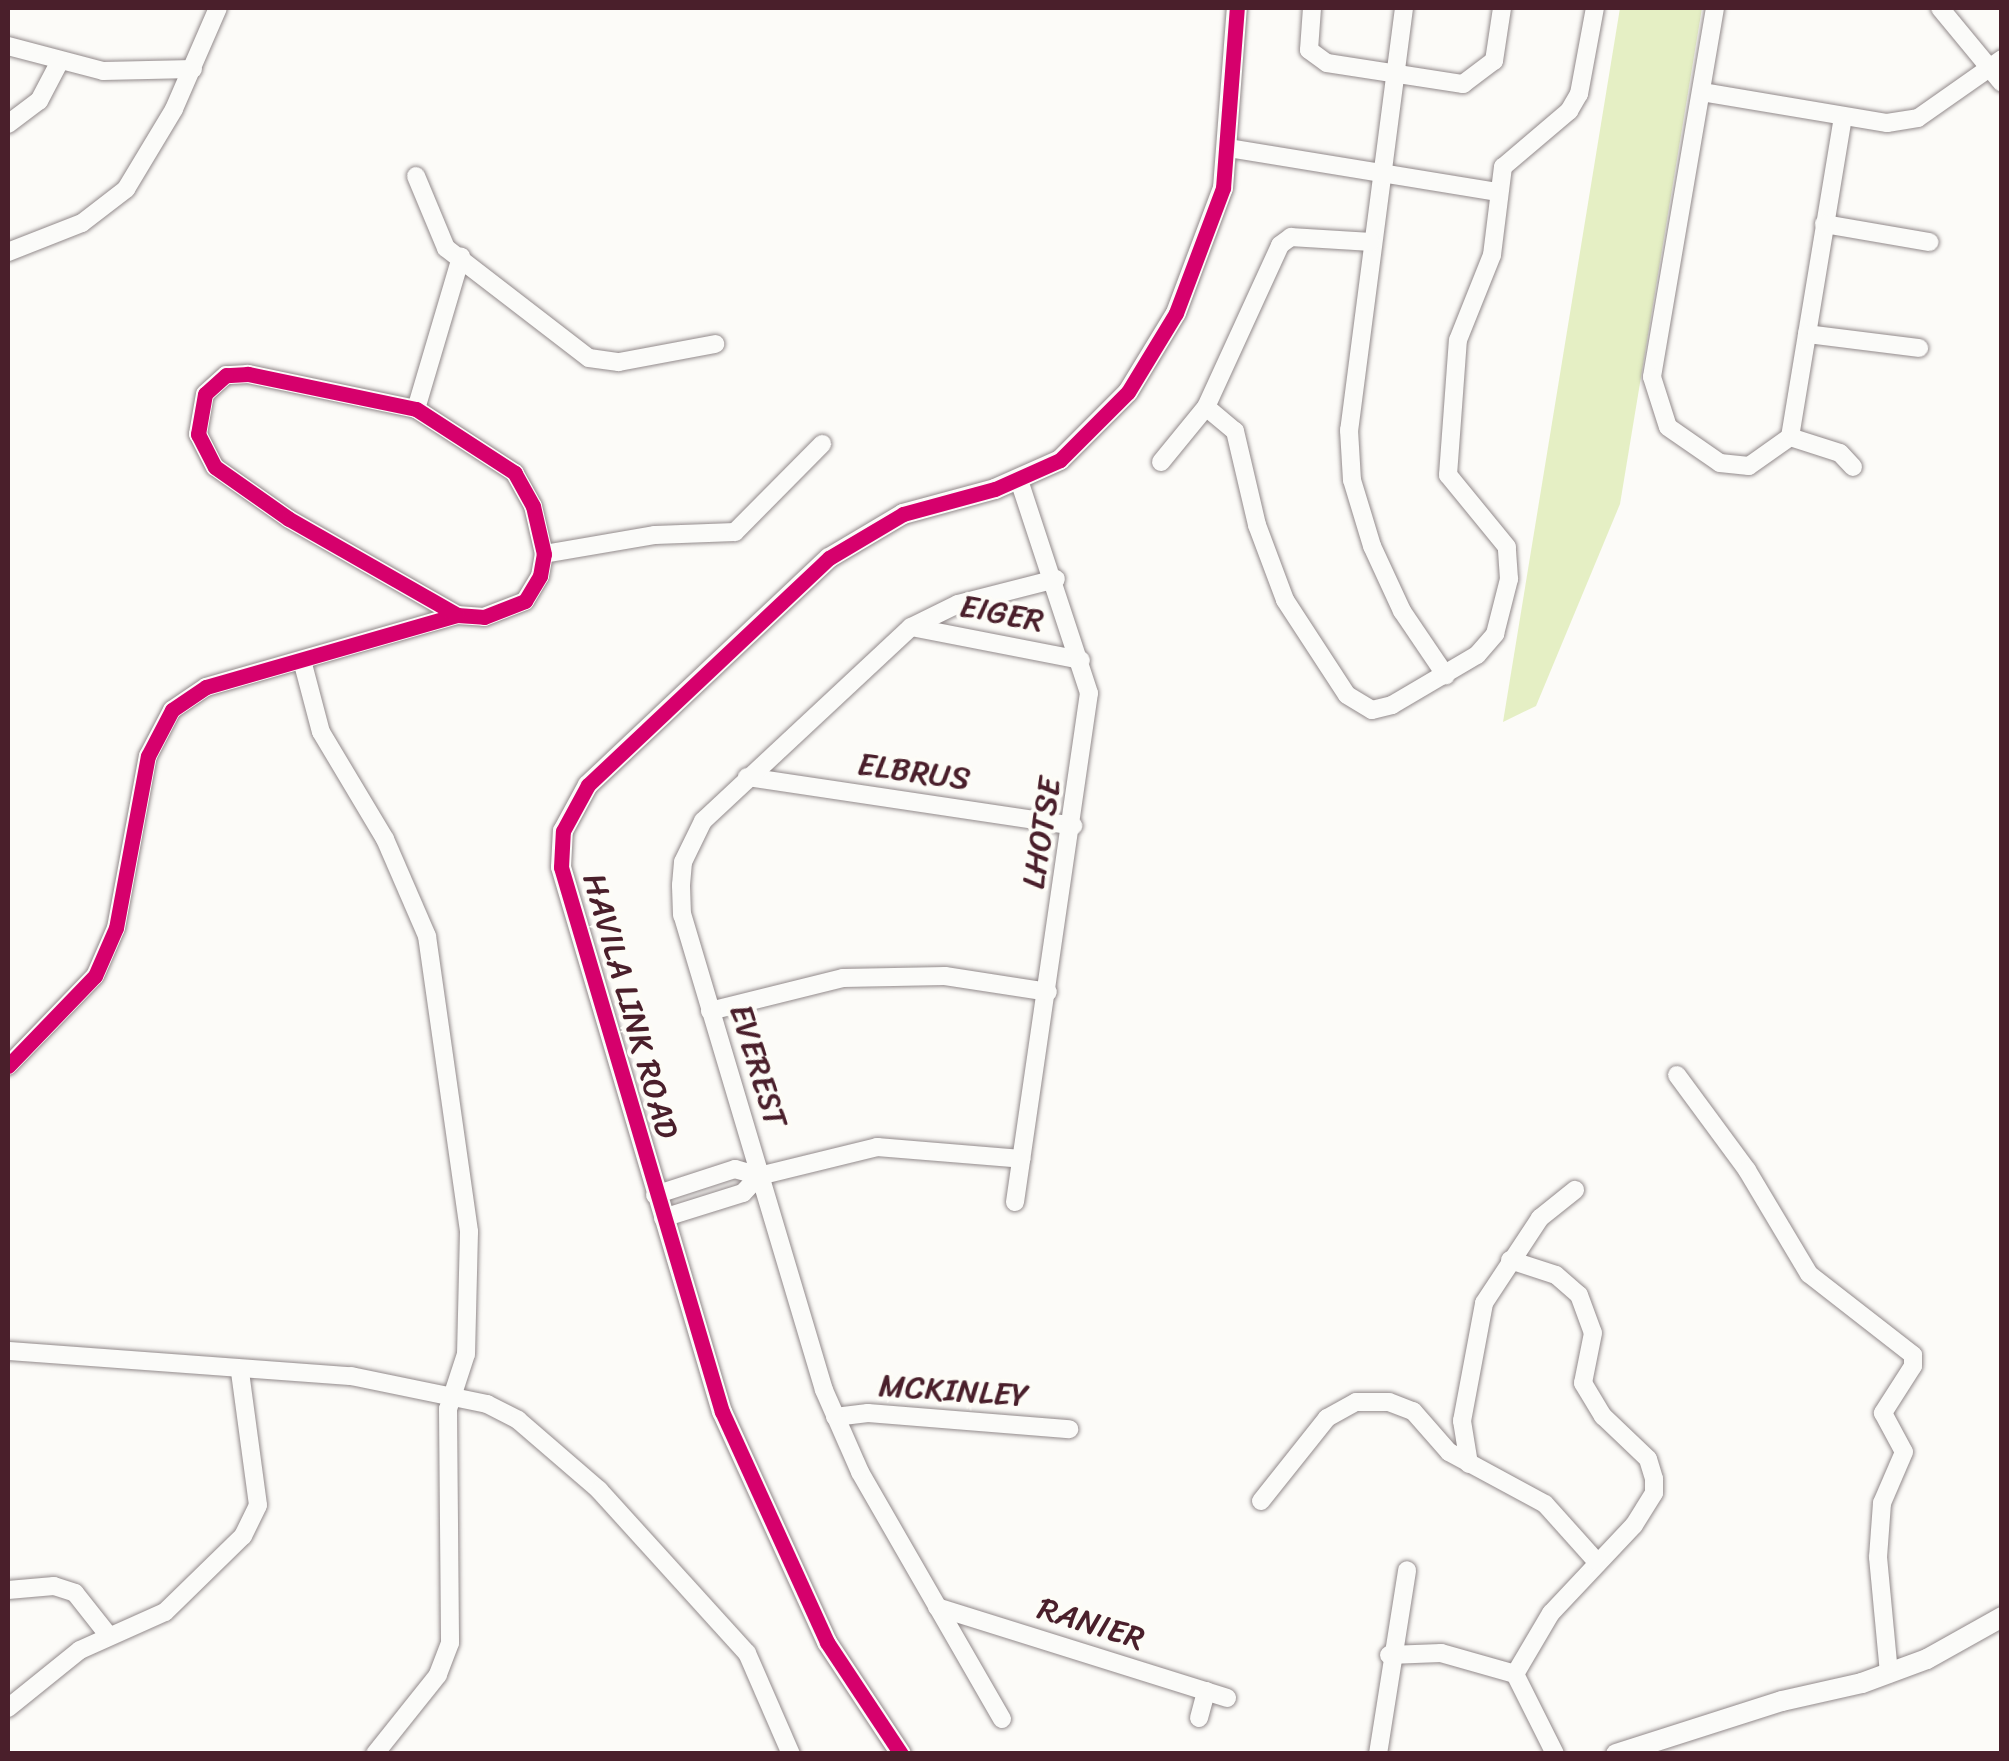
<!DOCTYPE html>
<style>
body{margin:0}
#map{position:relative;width:2009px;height:1761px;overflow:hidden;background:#fcfbf8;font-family:Sriracha,sans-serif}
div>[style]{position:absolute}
.green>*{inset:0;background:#e5efc4}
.roads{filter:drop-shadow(0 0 2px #928a8b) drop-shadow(0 0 2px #928a8b)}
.minor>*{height:18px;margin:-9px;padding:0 9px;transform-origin:9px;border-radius:9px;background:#fbfbf9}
.tertiary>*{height:20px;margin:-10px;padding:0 10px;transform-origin:10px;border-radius:10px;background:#fbfbf9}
.cycleway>*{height:15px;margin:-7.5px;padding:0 7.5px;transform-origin:7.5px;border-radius:7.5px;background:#d6006c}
span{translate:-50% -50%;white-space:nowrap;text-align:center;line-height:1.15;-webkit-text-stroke:8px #fdfcf7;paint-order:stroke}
.street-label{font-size:32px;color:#4a1f2b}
.frame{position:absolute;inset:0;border:10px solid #4a1f2b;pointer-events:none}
</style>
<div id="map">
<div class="green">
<i style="clip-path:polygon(1620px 8px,1702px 8px,1620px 504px,1536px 706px,1503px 722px)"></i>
</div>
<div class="roads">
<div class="minor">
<i style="left:1312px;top:8px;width:42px;rotate:94.1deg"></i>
<i style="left:1309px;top:50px;width:22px;rotate:36deg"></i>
<i style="left:1327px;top:63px;width:138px;rotate:8.8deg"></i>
<i style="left:1463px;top:84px;width:39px;rotate:-37deg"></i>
<i style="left:1494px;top:61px;width:54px;rotate:-81.4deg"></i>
<i style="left:1404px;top:8px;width:426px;rotate:97.4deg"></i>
<i style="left:1349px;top:430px;width:50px;rotate:86.6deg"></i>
<i style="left:1352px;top:480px;width:69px;rotate:73.1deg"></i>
<i style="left:1372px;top:546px;width:72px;rotate:65.2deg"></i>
<i style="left:1402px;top:611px;width:78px;rotate:55.9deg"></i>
<i style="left:1715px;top:8px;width:374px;rotate:99.7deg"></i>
<i style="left:1652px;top:377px;width:52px;rotate:72.3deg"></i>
<i style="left:1668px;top:427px;width:63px;rotate:34.7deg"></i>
<i style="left:1720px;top:463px;width:29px;rotate:6deg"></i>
<i style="left:1749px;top:466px;width:50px;rotate:-35.3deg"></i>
<i style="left:1790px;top:437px;width:323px;rotate:-80.6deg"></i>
<i style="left:1940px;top:8px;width:97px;rotate:50.4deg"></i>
<i style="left:8px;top:46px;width:98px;rotate:14.7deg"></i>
<i style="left:103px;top:71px;width:90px;rotate:-1.3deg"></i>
<i style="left:1702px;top:92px;width:188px;rotate:9.5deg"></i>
<i style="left:1887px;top:123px;width:31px;rotate:-9deg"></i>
<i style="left:1918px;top:118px;width:103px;rotate:-35.1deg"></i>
<i style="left:8px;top:124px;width:39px;rotate:-37deg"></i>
<i style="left:39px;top:101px;width:45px;rotate:-62.3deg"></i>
<i style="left:1229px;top:148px;width:273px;rotate:9.3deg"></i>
<i style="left:416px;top:176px;width:78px;rotate:67.4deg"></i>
<i style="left:446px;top:248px;width:180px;rotate:37.6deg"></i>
<i style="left:589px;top:358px;width:30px;rotate:8deg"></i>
<i style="left:619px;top:362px;width:98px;rotate:-10.6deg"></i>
<i style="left:1824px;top:224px;width:107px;rotate:9.7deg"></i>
<i style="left:8px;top:252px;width:79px;rotate:-21.4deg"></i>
<i style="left:82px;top:223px;width:56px;rotate:-37.7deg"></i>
<i style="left:126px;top:189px;width:93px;rotate:-59deg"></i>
<i style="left:174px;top:109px;width:110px;rotate:-66.5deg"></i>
<i style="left:1807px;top:334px;width:113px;rotate:7.1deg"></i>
<i style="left:1206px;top:407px;width:38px;rotate:40deg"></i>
<i style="left:1235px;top:431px;width:97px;rotate:76.8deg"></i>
<i style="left:1257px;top:525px;width:80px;rotate:69.5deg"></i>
<i style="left:1285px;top:600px;width:113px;rotate:56.9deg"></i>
<i style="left:1347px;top:695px;width:29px;rotate:31deg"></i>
<i style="left:1372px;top:710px;width:21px;rotate:-14deg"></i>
<i style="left:1392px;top:705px;width:99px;rotate:-30.5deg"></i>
<i style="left:1477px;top:655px;width:28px;rotate:-49deg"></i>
<i style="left:1495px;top:634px;width:57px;rotate:-75.7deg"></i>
<i style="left:1509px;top:579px;width:32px;rotate:-94deg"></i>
<i style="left:1507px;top:547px;width:93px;rotate:-129.3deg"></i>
<i style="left:1448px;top:475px;width:135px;rotate:-85.8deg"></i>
<i style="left:1458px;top:340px;width:92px;rotate:-68.2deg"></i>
<i style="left:1492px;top:255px;width:89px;rotate:-82.9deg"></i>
<i style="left:1503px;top:167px;width:87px;rotate:-40.3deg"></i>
<i style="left:1569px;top:111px;width:20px;rotate:-60deg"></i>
<i style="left:1579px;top:94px;width:87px;rotate:-79.5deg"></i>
<i style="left:416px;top:409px;width:159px;rotate:-73.5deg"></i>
<i style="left:1790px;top:437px;width:52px;rotate:17.7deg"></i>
<i style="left:1840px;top:453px;width:19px;rotate:47deg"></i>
<i style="left:1161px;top:462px;width:71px;rotate:-50.7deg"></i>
<i style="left:1206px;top:407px;width:178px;rotate:-65.4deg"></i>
<i style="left:1280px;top:245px;width:14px;rotate:-36deg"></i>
<i style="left:1291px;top:237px;width:80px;rotate:3.6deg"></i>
<i style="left:544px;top:554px;width:113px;rotate:-9.7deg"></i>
<i style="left:655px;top:535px;width:80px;rotate:-2.1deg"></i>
<i style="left:735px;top:532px;width:124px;rotate:-45.3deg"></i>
<i style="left:911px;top:627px;width:173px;rotate:11deg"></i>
<i style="left:303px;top:664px;width:70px;rotate:75.2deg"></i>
<i style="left:321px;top:732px;width:125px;rotate:59.1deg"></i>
<i style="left:385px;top:839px;width:106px;rotate:66.6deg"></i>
<i style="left:427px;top:936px;width:299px;rotate:81.9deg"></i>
<i style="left:469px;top:1232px;width:122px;rotate:91.4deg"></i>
<i style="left:466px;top:1354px;width:58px;rotate:108.1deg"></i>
<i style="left:448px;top:1409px;width:234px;rotate:89.5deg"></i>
<i style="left:450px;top:1643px;width:34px;rotate:111deg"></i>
<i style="left:438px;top:1675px;width:101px;rotate:128.6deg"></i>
<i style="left:747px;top:777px;width:330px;rotate:8.5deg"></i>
<i style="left:710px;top:1011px;width:137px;rotate:-13.9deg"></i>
<i style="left:843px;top:978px;width:102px;rotate:-1.1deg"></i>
<i style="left:945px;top:976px;width:104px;rotate:8.8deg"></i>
<i style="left:8px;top:1066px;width:125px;rotate:-46deg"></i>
<i style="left:95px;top:976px;width:52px;rotate:-66.4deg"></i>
<i style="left:116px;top:928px;width:175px;rotate:-79.5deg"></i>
<i style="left:148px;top:756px;width:52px;rotate:-62.4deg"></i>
<i style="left:172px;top:710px;width:41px;rotate:-34.1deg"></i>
<i style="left:206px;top:687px;width:261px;rotate:-16deg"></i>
<i style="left:457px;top:615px;width:27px;rotate:4deg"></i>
<i style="left:484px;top:617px;width:44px;rotate:-21.3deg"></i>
<i style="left:525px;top:601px;width:29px;rotate:-59deg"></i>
<i style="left:540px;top:576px;width:22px;rotate:-80deg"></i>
<i style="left:544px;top:554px;width:49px;rotate:-102.9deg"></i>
<i style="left:533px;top:506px;width:38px;rotate:-119deg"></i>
<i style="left:515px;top:473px;width:118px;rotate:-147.1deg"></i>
<i style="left:416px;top:409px;width:172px;rotate:-168.2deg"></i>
<i style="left:248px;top:374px;width:22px;rotate:177deg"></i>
<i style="left:226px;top:375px;width:28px;rotate:138deg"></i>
<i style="left:205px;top:394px;width:41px;rotate:99.9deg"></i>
<i style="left:198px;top:434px;width:37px;rotate:63deg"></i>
<i style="left:215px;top:467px;width:90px;rotate:35.1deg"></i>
<i style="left:289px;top:519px;width:193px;rotate:29.7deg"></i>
<i style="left:1677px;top:1075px;width:118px;rotate:53.6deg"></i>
<i style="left:1747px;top:1170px;width:121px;rotate:59.2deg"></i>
<i style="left:1809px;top:1274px;width:132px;rotate:37.9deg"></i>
<i style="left:1913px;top:1355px;width:11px;rotate:90deg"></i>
<i style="left:1913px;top:1366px;width:56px;rotate:122.6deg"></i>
<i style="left:1883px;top:1413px;width:44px;rotate:61.7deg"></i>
<i style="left:1904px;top:1452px;width:56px;rotate:113.3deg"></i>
<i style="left:1882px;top:1503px;width:54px;rotate:94.2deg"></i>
<i style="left:1878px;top:1557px;width:117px;rotate:84.6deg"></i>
<i style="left:759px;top:1176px;width:122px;rotate:-13.8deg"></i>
<i style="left:877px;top:1147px;width:145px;rotate:4.7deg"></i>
<i style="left:655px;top:1195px;width:84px;rotate:-18deg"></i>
<i style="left:735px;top:1169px;width:25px;rotate:16deg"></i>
<i style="left:1015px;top:1202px;width:514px;rotate:-81.73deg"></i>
<i style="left:1089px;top:693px;width:224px;rotate:-108.2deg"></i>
<i style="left:663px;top:1218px;width:84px;rotate:-17.4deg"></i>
<i style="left:743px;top:1193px;width:23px;rotate:-47deg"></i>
<i style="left:1510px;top:1260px;width:48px;rotate:18.1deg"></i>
<i style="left:1556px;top:1275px;width:30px;rotate:41deg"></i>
<i style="left:1579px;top:1295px;width:40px;rotate:69.8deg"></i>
<i style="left:1593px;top:1333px;width:51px;rotate:101.3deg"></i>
<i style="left:1583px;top:1383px;width:39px;rotate:59deg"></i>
<i style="left:1603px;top:1416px;width:62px;rotate:43.7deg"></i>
<i style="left:1648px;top:1459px;width:21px;rotate:73deg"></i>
<i style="left:1654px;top:1479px;width:14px;rotate:90deg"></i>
<i style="left:1654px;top:1493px;width:38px;rotate:122deg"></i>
<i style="left:1634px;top:1525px;width:121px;rotate:133.3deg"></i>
<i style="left:1551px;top:1613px;width:71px;rotate:120.5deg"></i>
<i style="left:8px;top:1351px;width:344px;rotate:4.2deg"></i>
<i style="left:351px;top:1376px;width:139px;rotate:11.6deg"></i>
<i style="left:487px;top:1404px;width:35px;rotate:27deg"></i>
<i style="left:518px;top:1420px;width:107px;rotate:40.8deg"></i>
<i style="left:599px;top:1490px;width:220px;rotate:47.8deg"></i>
<i style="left:747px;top:1653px;width:110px;rotate:66.5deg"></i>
<i style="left:835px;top:1417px;width:33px;rotate:-7deg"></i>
<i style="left:868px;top:1413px;width:202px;rotate:4.6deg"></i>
<i style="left:1469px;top:1464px;width:44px;rotate:-99.2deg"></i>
<i style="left:1462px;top:1421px;width:120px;rotate:-79.4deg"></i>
<i style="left:1484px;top:1303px;width:102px;rotate:-56.6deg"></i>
<i style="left:1540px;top:1218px;width:45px;rotate:-38.7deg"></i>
<i style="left:1261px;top:1501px;width:106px;rotate:-51.5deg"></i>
<i style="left:1327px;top:1418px;width:33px;rotate:-29deg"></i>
<i style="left:1356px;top:1402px;width:33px"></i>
<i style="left:1389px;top:1402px;width:26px;rotate:21deg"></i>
<i style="left:1413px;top:1411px;width:55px;rotate:48.7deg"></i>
<i style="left:1449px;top:1452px;width:109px;rotate:28.4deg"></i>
<i style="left:1545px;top:1504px;width:78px;rotate:48.1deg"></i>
<i style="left:8px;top:1590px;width:46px;rotate:-5deg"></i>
<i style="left:54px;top:1586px;width:22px;rotate:18deg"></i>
<i style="left:75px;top:1593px;width:55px;rotate:51.7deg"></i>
<i style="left:937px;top:1607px;width:304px;rotate:17.4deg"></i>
<i style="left:1389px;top:1655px;width:52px;rotate:-2.2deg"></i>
<i style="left:1441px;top:1653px;width:77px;rotate:15.8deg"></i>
<i style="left:1515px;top:1674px;width:89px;rotate:63.4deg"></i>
<i style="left:8px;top:1708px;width:92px;rotate:-38.9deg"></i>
<i style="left:80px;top:1650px;width:93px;rotate:-24.1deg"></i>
<i style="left:165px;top:1612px;width:109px;rotate:-44.3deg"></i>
<i style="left:243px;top:1536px;width:34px;rotate:-64deg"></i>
<i style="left:258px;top:1505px;width:135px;rotate:-97.7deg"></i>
<i style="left:1199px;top:1718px;width:28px;rotate:-75deg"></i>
<i style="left:1002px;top:1719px;width:285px;rotate:-119.9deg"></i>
<i style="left:860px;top:1472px;width:90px;rotate:-113.7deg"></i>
<i style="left:824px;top:1390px;width:496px;rotate:-106.6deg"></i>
<i style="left:682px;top:915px;width:30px;rotate:-92deg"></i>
<i style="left:681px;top:885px;width:23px;rotate:-85deg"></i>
<i style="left:683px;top:862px;width:46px;rotate:-64deg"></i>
<i style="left:703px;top:821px;width:284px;rotate:-43deg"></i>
<i style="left:911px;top:627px;width:52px;rotate:-26.1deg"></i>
<i style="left:958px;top:604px;width:101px;rotate:-14.3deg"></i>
<i style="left:1378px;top:1754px;width:186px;rotate:-81deg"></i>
</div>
<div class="tertiary">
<i style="left:901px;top:1754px;width:134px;rotate:-123.5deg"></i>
<i style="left:827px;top:1642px;width:253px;rotate:-114.5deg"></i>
<i style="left:722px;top:1412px;width:568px;rotate:-106.46deg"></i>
<i style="left:561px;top:867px;width:36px;rotate:-87deg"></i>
<i style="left:563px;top:831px;width:52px;rotate:-61.5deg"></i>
<i style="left:588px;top:785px;width:331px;rotate:-43.3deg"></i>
<i style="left:829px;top:558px;width:86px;rotate:-30.7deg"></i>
<i style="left:903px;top:514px;width:95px;rotate:-15.2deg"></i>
<i style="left:995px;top:489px;width:71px;rotate:-24deg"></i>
<i style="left:1060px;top:460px;width:96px;rotate:-45deg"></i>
<i style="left:1128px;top:392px;width:92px;rotate:-58.7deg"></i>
<i style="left:1176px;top:313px;width:134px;rotate:-69.4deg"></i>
<i style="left:1223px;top:188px;width:181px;rotate:-85.6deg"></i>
<i style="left:1616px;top:1754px;width:174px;rotate:-17.7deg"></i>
<i style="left:1782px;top:1701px;width:82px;rotate:-12.7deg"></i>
<i style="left:1862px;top:1683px;width:69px;rotate:-20.3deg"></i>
<i style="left:1927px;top:1659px;width:86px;rotate:-29.2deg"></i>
</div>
</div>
<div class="cycleway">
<i style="left:8px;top:1066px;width:125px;rotate:-46deg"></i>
<i style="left:95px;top:976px;width:52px;rotate:-66.4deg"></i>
<i style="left:116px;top:928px;width:175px;rotate:-79.5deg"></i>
<i style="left:148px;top:756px;width:52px;rotate:-62.4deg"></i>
<i style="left:172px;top:710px;width:41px;rotate:-34.1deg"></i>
<i style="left:206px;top:687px;width:261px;rotate:-16deg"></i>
<i style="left:457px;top:615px;width:27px;rotate:4deg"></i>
<i style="left:484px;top:617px;width:44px;rotate:-21.3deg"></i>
<i style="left:525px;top:601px;width:29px;rotate:-59deg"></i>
<i style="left:540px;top:576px;width:22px;rotate:-80deg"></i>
<i style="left:544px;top:554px;width:49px;rotate:-102.9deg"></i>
<i style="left:533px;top:506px;width:38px;rotate:-119deg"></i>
<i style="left:515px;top:473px;width:118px;rotate:-147.1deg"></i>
<i style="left:416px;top:409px;width:172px;rotate:-168.2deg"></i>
<i style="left:248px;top:374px;width:22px;rotate:177deg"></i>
<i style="left:226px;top:375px;width:28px;rotate:138deg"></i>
<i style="left:205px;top:394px;width:41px;rotate:99.9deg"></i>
<i style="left:198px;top:434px;width:37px;rotate:63deg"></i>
<i style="left:215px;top:467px;width:90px;rotate:35.1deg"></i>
<i style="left:289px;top:519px;width:193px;rotate:29.7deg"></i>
<i style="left:901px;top:1754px;width:134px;rotate:-123.5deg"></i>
<i style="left:827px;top:1642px;width:253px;rotate:-114.5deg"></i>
<i style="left:722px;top:1412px;width:568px;rotate:-106.46deg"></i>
<i style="left:561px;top:867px;width:36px;rotate:-87deg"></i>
<i style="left:563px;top:831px;width:52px;rotate:-61.5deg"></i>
<i style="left:588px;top:785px;width:331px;rotate:-43.3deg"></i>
<i style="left:829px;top:558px;width:86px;rotate:-30.7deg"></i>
<i style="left:903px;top:514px;width:95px;rotate:-15.2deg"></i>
<i style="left:995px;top:489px;width:71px;rotate:-24deg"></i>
<i style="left:1060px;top:460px;width:96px;rotate:-45deg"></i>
<i style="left:1128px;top:392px;width:92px;rotate:-58.7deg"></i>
<i style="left:1176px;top:313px;width:134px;rotate:-69.4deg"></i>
<i style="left:1223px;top:188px;width:181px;rotate:-85.6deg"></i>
</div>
<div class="street-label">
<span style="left:1002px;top:614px;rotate:11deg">EIGER</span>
<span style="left:914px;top:772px;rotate:8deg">ELBRUS</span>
<span style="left:1042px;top:833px;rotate:-81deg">LHOTSE</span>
<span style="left:630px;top:1006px;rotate:74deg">HAVILA LINK ROAD</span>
<span style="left:758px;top:1066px;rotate:73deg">EVEREST</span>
<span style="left:954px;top:1391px;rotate:4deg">MCKINLEY</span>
<span style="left:1091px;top:1624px;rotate:17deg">RANIER</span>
</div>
<div class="frame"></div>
</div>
